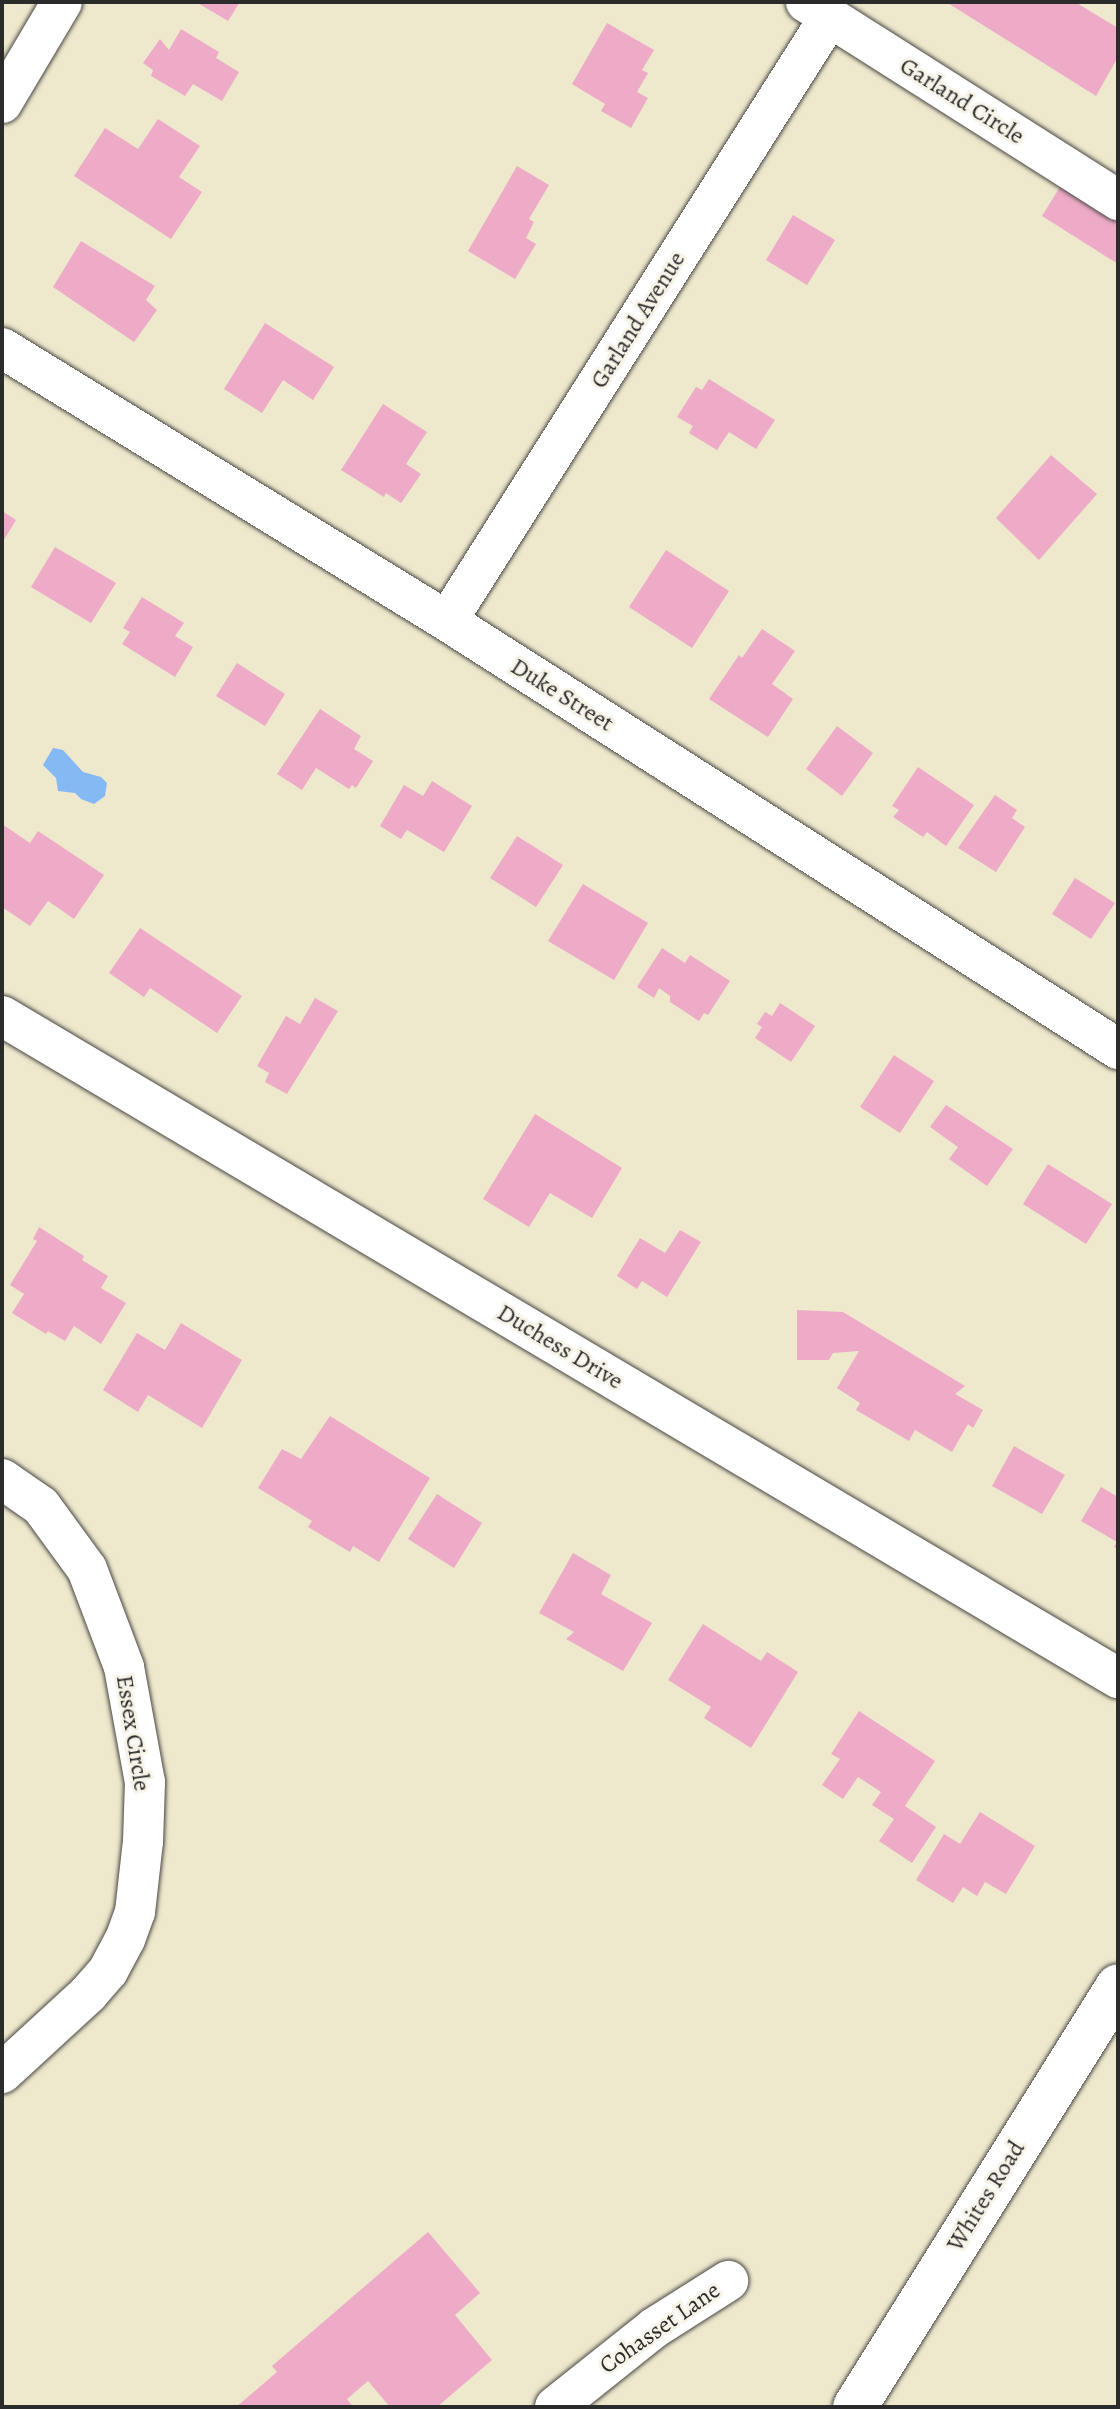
<!DOCTYPE html>
<style>
body{margin:0}
#map{position:relative;width:1120px;height:2409px;overflow:hidden;background:#eee8cd;font-family:Alegreya,serif}
div>[style]{position:absolute}
.water>*{inset:0;background:#85b9f3}
.building>*{inset:0;background:#eeabc8}
.roads{filter:drop-shadow(0 0 2px #484743) drop-shadow(0 0 2px #484743)}
.minor>*{height:40px;margin:-20px;padding:0 20px;transform-origin:20px;border-radius:20px;background:#fff}
.tertiary>*{height:44px;margin:-22px;padding:0 22px;transform-origin:22px;border-radius:22px;background:#fff}
span{translate:-50% -50%;white-space:nowrap;text-align:center;line-height:1.15;-webkit-text-stroke:6px #f7f3e8;paint-order:stroke}
.street-label{font-size:24px;color:#2b2b2b}
.frame{position:absolute;inset:0;border:4px solid #2b2b2b;pointer-events:none}
</style>
<div id="map">
<div class="water">
<i style="clip-path:polygon(53px 748px,63px 750px,83px 772px,101px 777px,107px 783px,105px 796px,94px 804px,81px 799px,75px 793px,58px 791px,56px 778px,43px 765px)"></i>
</div>
<div class="building">
<i style="clip-path:polygon(196px 2px,240px 2px,228px 21px)"></i>
<i style="clip-path:polygon(946px 2px,1075px 2px,1118px 28px,1118px 57px,1096px 96px)"></i>
<i style="clip-path:polygon(607px 23px,654px 50px,642px 70px,648px 73px,637px 92px,648px 98px,631px 128px,601px 111px,605px 104px,572px 84px)"></i>
<i style="clip-path:polygon(181px 29px,219px 52px,216px 58px,239px 72px,222px 101px,193px 84px,185px 96px,151px 76px,153px 70px,143px 63px,160px 39px,169px 50px)"></i>
<i style="clip-path:polygon(158px 119px,200px 146px,179px 177px,202px 192px,171px 239px,74px 176px,105px 128px,138px 149px)"></i>
<i style="clip-path:polygon(517px 166px,549px 185px,529px 219px,534px 222px,526px 238px,536px 244px,515px 279px,468px 251px)"></i>
<i style="clip-path:polygon(1068px 174px,1118px 206px,1118px 264px,1042px 216px)"></i>
<i style="clip-path:polygon(793px 215px,835px 240px,807px 285px,766px 260px)"></i>
<i style="clip-path:polygon(81px 241px,155px 286px,146px 300px,157px 310px,134px 342px,53px 287px)"></i>
<i style="clip-path:polygon(265px 323px,334px 367px,313px 400px,283px 380px,262px 413px,224px 389px)"></i>
<i style="clip-path:polygon(709px 379px,775px 420px,756px 449px,729px 432px,717px 450px,689px 433px,693px 426px,677px 417px,696px 387px,702px 390px)"></i>
<i style="clip-path:polygon(383px 404px,427px 432px,406px 464px,421px 474px,401px 503px,386px 493px,384px 497px,341px 470px)"></i>
<i style="clip-path:polygon(1051px 455px,1097px 494px,1039px 560px,996px 518px)"></i>
<i style="clip-path:polygon(2px 511px,16px 520px,2px 543px)"></i>
<i style="clip-path:polygon(55px 547px,116px 583px,91px 623px,31px 587px)"></i>
<i style="clip-path:polygon(666px 550px,729px 591px,692px 648px,629px 607px)"></i>
<i style="clip-path:polygon(142px 597px,184px 623px,175px 636px,193px 647px,175px 677px,122px 644px,130px 632px,123px 628px)"></i>
<i style="clip-path:polygon(762px 629px,795px 651px,772px 684px,793px 699px,768px 737px,709px 699px,739px 655px,742px 658px)"></i>
<i style="clip-path:polygon(237px 663px,285px 694px,265px 726px,216px 696px)"></i>
<i style="clip-path:polygon(320px 709px,361px 736px,354px 749px,373px 761px,356px 788px,352px 785px,349px 789px,316px 768px,302px 790px,277px 774px)"></i>
<i style="clip-path:polygon(837px 726px,873px 753px,842px 796px,806px 769px)"></i>
<i style="clip-path:polygon(918px 767px,974px 805px,946px 846px,927px 832px,923px 837px,893px 817px,899px 810px,892px 806px)"></i>
<i style="clip-path:polygon(432px 781px,472px 806px,444px 852px,407px 830px,401px 839px,380px 826px,404px 785px,423px 796px)"></i>
<i style="clip-path:polygon(995px 795px,1017px 810px,1012px 818px,1025px 827px,996px 872px,958px 848px)"></i>
<i style="clip-path:polygon(2px 824px,30px 843px,38px 831px,104px 875px,74px 919px,48px 901px,30px 926px,2px 907px)"></i>
<i style="clip-path:polygon(517px 836px,563px 865px,536px 907px,490px 878px)"></i>
<i style="clip-path:polygon(1075px 878px,1115px 903px,1091px 939px,1052px 914px)"></i>
<i style="clip-path:polygon(583px 884px,648px 923px,614px 980px,548px 941px)"></i>
<i style="clip-path:polygon(140px 928px,242px 996px,217px 1033px,150px 988px,144px 997px,109px 973px)"></i>
<i style="clip-path:polygon(662px 948px,685px 963px,690px 955px,730px 981px,708px 1015px,704px 1013px,699px 1021px,670px 1002px,670px 996px,659px 988px,654px 998px,637px 987px)"></i>
<i style="clip-path:polygon(315px 998px,338px 1011px,287px 1094px,265px 1082px,269px 1073px,257px 1066px,286px 1016px,300px 1024px)"></i>
<i style="clip-path:polygon(780px 1003px,815px 1026px,791px 1062px,755px 1038px,762px 1027px,757px 1024px,765px 1012px,772px 1016px)"></i>
<i style="clip-path:polygon(894px 1055px,934px 1081px,900px 1133px,860px 1107px)"></i>
<i style="clip-path:polygon(946px 1105px,1013px 1149px,987px 1186px,949px 1159px,958px 1147px,930px 1127px)"></i>
<i style="clip-path:polygon(535px 1114px,622px 1168px,592px 1218px,550px 1193px,529px 1227px,483px 1199px)"></i>
<i style="clip-path:polygon(1048px 1164px,1112px 1204px,1086px 1244px,1023px 1204px)"></i>
<i style="clip-path:polygon(39px 1227px,84px 1256px,82px 1260px,108px 1276px,101px 1288px,126px 1303px,101px 1344px,74px 1326px,65px 1341px,48px 1331px,46px 1334px,12px 1313px,24px 1294px,10px 1285px,37px 1241px,33px 1239px)"></i>
<i style="clip-path:polygon(680px 1230px,701px 1242px,667px 1297px,642px 1281px,637px 1289px,617px 1276px,640px 1238px,665px 1253px)"></i>
<i style="clip-path:polygon(797px 1310px,843px 1312px,965px 1386px,955px 1394px,983px 1410px,973px 1428px,968px 1424px,952px 1452px,915px 1430px,909px 1441px,856px 1410px,860px 1403px,837px 1388px,859px 1351px,833px 1353px,829px 1360px,797px 1360px)"></i>
<i style="clip-path:polygon(181px 1323px,242px 1360px,202px 1428px,148px 1395px,138px 1412px,103px 1390px,137px 1333px,165px 1350px)"></i>
<i style="clip-path:polygon(330px 1416px,430px 1478px,379px 1562px,353px 1546px,350px 1552px,308px 1527px,312px 1521px,258px 1488px,282px 1449px,301px 1459px)"></i>
<i style="clip-path:polygon(1014px 1446px,1065px 1475px,1042px 1514px,992px 1486px)"></i>
<i style="clip-path:polygon(1101px 1487px,1118px 1497px,1118px 1549px,1114px 1547px,1117px 1542px,1081px 1521px)"></i>
<i style="clip-path:polygon(437px 1494px,482px 1523px,454px 1568px,408px 1539px)"></i>
<i style="clip-path:polygon(573px 1553px,611px 1575px,601px 1594px,652px 1623px,623px 1671px,566px 1639px,574px 1632px,539px 1613px)"></i>
<i style="clip-path:polygon(703px 1624px,761px 1661px,767px 1652px,798px 1672px,751px 1748px,704px 1718px,711px 1707px,668px 1680px)"></i>
<i style="clip-path:polygon(859px 1711px,935px 1761px,905px 1806px,936px 1827px,912px 1863px,879px 1841px,894px 1819px,872px 1805px,881px 1792px,858px 1777px,843px 1799px,822px 1785px,840px 1759px,831px 1754px)"></i>
<i style="clip-path:polygon(980px 1812px,1035px 1846px,1006px 1894px,985px 1882px,977px 1896px,963px 1887px,953px 1903px,916px 1880px,944px 1834px,960px 1844px)"></i>
<i style="clip-path:polygon(428px 2232px,480px 2293px,455px 2315px,492px 2360px,437px 2407px,390px 2407px,368px 2381px,347px 2399px,353px 2407px,236px 2407px,277px 2372px,272px 2366px)"></i>
</div>
<div class="roads">
<div class="minor">
<i style="left:806px;top:2px;width:370px;rotate:32.4deg"></i>
<i style="left:2px;top:103px;width:117px;rotate:-59.3deg"></i>
<i style="left:2px;top:348px;width:522px;rotate:31.53deg"></i>
<i style="left:447px;top:621px;width:796px;rotate:32.53deg"></i>
<i style="left:447px;top:621px;width:714px;rotate:-57.65deg"></i>
<i style="left:2px;top:1016px;width:1298px;rotate:30.68deg"></i>
<i style="left:2px;top:1479px;width:47px;rotate:34.7deg"></i>
<i style="left:41px;top:1506px;width:78px;rotate:53.9deg"></i>
<i style="left:87px;top:1569px;width:105px;rotate:69.3deg"></i>
<i style="left:124px;top:1667px;width:117px;rotate:79.7deg"></i>
<i style="left:145px;top:1782px;width:59px;rotate:91.9deg"></i>
<i style="left:143px;top:1841px;width:71px;rotate:96.4deg"></i>
<i style="left:135px;top:1912px;width:29px;rotate:110deg"></i>
<i style="left:125px;top:1939px;width:36px;rotate:118deg"></i>
<i style="left:108px;top:1971px;width:30px;rotate:131deg"></i>
<i style="left:88px;top:1994px;width:117px;rotate:137.4deg"></i>
<i style="left:555px;top:2407px;width:127px;rotate:-38.6deg"></i>
<i style="left:654px;top:2328px;width:88px;rotate:-32.4deg"></i>
</div>
<div class="tertiary">
<i style="left:855px;top:2407px;width:496px;rotate:-58deg"></i>
</div>
</div>
<div class="street-label">
<span style="left:962px;top:101px;rotate:32deg">Garland Circle</span>
<span style="left:638px;top:320px;rotate:-58deg">Garland Avenue</span>
<span style="left:562px;top:695px;rotate:32deg">Duke Street</span>
<span style="left:560px;top:1347px;rotate:31deg">Duchess Drive</span>
<span style="left:133px;top:1733px;rotate:81deg">Essex Circle</span>
<span style="left:986px;top:2196px;rotate:-58deg">Whites Road</span>
<span style="left:660px;top:2328px;rotate:-35deg">Cohasset Lane</span>
</div>
<div class="frame"></div>
</div>
